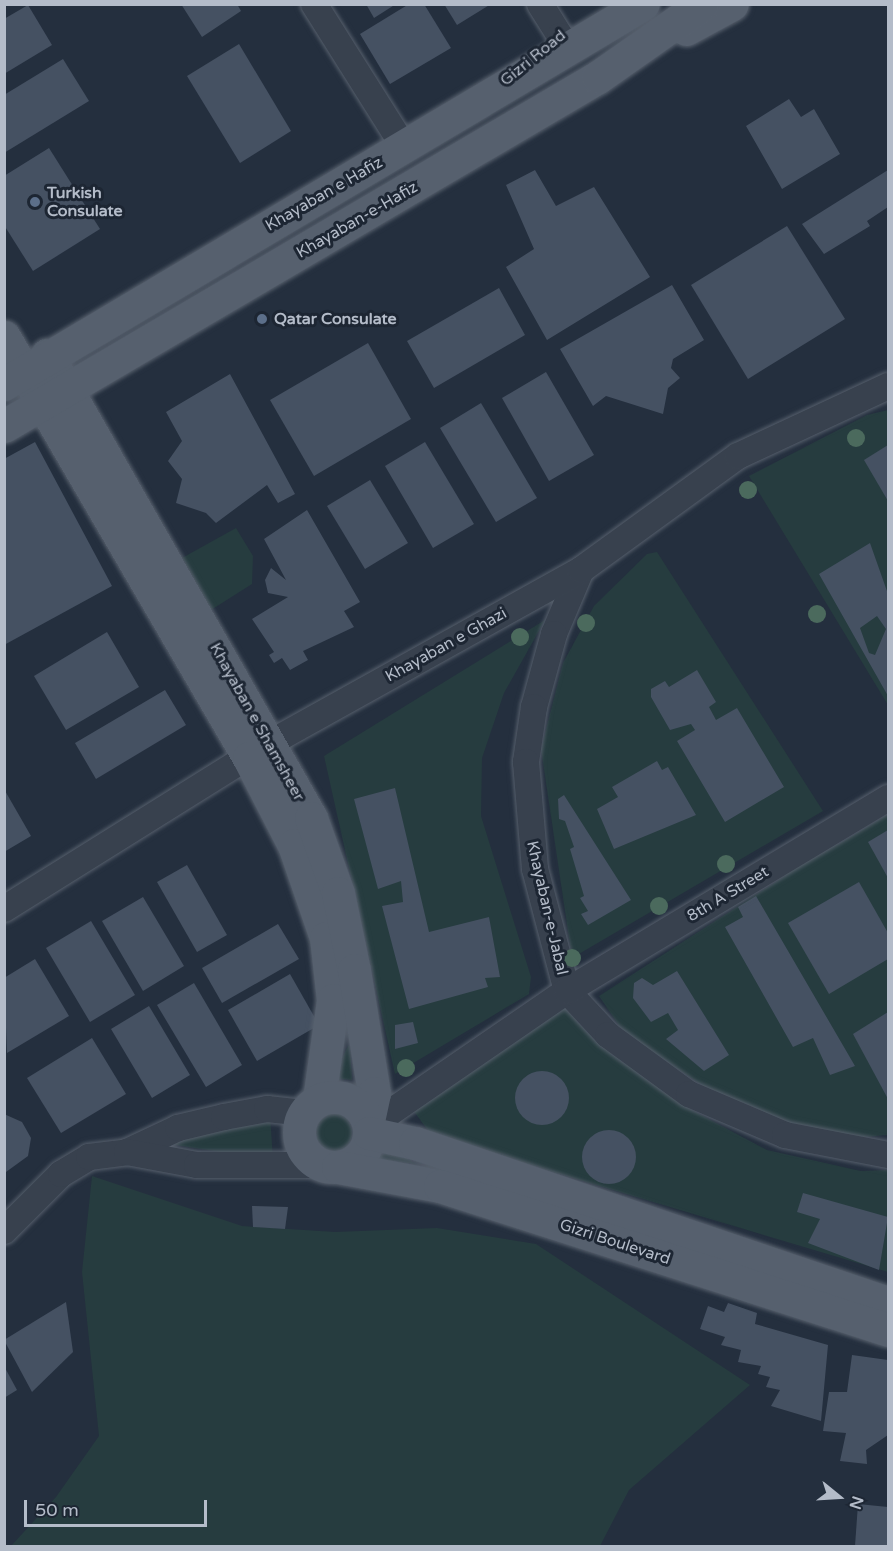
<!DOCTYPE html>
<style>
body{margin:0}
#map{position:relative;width:893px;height:1551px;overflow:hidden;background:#242f3e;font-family:"Varela Round",sans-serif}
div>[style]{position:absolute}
.green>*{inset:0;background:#263c3f}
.round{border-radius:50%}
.building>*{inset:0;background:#455162}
.roads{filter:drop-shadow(0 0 2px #565f6c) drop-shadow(0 0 2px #565f6c)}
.minor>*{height:26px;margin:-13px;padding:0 13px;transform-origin:13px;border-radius:13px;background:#38414e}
.major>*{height:33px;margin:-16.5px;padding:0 16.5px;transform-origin:16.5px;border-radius:16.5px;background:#56606e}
.major>.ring{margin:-16.5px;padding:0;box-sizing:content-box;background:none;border:33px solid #56606e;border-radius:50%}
.trees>*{width:18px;height:18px;margin:-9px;border-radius:50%;background:#4b6a5d}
.dots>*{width:16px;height:16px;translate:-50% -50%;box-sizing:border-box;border:3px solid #1d2633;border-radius:50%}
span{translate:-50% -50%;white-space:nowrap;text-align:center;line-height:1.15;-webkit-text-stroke:6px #1d2633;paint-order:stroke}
.street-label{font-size:16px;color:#b4bcc9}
.poi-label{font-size:16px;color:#b4bcc9;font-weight:700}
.left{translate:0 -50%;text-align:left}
.frame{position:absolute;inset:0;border:6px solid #b4bcc9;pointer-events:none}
.north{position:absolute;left:809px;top:1467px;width:60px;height:60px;-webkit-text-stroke:4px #1d2633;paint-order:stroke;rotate:108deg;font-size:16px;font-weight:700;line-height:24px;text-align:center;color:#b4bcc9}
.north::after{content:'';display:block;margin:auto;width:21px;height:27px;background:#b4bcc9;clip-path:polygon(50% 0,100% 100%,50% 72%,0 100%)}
.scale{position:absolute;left:24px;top:1500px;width:183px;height:27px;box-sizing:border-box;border:3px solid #b4bcc9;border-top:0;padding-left:8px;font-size:18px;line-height:21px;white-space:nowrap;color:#b4bcc9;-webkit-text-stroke:4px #1d2633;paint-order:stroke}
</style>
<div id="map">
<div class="green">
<i style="clip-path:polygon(888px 410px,888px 705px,749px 476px,867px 415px)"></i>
<i style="clip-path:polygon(236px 528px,253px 556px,252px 584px,211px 610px,182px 558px)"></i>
<i style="clip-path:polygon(657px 552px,823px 811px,572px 958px,541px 749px,563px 663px,594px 606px,647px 554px)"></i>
<i style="clip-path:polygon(545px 620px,504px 693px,482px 758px,481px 816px,531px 977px,529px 994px,395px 1074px,324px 756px)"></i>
<i style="clip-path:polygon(888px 814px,888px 1135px,852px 1138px,776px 1120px,712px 1092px,624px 1033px,599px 996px,785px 876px,781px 867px,834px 837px,838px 844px)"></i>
<i style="clip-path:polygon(563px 1006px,590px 1035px,686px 1107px,767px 1150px,861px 1171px,888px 1170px,888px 1272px,432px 1136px,410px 1106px)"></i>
<i style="clip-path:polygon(350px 1043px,352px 1080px,331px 1078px)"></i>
<i class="round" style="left:308px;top:1111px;width:44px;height:44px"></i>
<i style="clip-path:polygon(270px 1114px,273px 1160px,169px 1144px)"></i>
<i style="clip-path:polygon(373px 1138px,416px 1164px,367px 1158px)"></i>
<i style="clip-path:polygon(92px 1176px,242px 1226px,335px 1232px,437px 1228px,536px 1244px,750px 1385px,629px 1490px,600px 1546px,11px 1546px,56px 1497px,99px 1436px,82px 1272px)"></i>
</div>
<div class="building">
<i style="clip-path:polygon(181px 4px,237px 4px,241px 11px,202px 37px)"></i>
<i style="clip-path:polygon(366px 4px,396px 4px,374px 18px)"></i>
<i style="clip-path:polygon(409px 4px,424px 4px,451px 48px,390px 84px,360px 34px)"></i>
<i style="clip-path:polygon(444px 4px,491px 4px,457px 25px)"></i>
<i style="clip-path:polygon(28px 5px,52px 45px,4px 74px,4px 19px)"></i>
<i style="clip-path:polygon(239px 44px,291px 131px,240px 163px,187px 76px)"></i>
<i style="clip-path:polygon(63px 59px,89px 101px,4px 153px,4px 95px)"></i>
<i style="clip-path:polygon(789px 99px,801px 117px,814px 109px,840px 154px,782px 189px,746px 126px)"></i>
<i style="clip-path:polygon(49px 148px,100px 229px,33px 271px,4px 225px,4px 176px)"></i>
<i style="clip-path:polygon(535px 170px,556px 206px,594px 187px,650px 277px,547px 340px,506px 267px,534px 249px,506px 185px)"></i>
<i style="clip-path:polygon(888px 170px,888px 207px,867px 221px,870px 226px,824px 254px,802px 224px)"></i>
<i style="clip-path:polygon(787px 226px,845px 319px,748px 379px,691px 285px)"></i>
<i style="clip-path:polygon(672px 285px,704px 340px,673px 359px,671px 368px,680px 378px,668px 388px,663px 414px,606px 396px,593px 406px,560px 349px)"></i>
<i style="clip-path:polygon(499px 288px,525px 335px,434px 388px,407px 341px)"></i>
<i style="clip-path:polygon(368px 343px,411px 419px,314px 476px,270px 400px)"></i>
<i style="clip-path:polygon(546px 372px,594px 455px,549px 481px,502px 398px)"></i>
<i style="clip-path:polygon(230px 374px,295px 494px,278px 503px,267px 485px,216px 523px,206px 513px,176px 503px,182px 479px,168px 461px,182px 441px,166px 412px)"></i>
<i style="clip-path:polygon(481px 403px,537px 498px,496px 522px,440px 428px)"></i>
<i style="clip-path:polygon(35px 442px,112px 586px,4px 645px,4px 459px)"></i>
<i style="clip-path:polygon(425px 442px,474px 524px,433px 548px,385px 466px)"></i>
<i style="clip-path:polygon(888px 445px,888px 501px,864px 460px)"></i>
<i style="clip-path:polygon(370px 480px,408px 543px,365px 569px,327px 506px)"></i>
<i style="clip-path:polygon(307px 510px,360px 602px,344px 611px,354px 627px,303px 651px,308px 660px,290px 670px,282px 658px,274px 663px,269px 655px,274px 652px,252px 619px,288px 597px,268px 593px,265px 580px,271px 568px,286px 580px,264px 539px)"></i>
<i style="clip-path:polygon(evenodd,870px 543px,888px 594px,888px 696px,819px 574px,870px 543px,877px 616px,886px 629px,875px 655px,869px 653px,860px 628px,877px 616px)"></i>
<i style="clip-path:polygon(107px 632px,139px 687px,66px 730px,34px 676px)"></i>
<i style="clip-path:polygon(697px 670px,716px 702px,709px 707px,716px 720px,737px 708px,784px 787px,725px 822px,677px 741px,695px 730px,691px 724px,670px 730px,651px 697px,651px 689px,665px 681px,669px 687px)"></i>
<i style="clip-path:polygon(165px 690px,186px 725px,96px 779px,75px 743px)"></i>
<i style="clip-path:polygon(657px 761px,662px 770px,668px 767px,696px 815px,614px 849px,597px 809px,618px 797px,612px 787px)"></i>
<i style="clip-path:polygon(395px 788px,429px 932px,489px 917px,500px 977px,485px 978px,488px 987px,409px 1009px,382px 906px,403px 902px,401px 881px,378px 889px,354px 799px)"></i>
<i style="clip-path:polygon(4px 789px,31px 836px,4px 852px)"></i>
<i style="clip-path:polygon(564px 795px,631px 900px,588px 925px,581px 914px,588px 911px,580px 898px,584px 896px,570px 849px,574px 847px,565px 821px,559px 819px,558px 799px)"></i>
<i style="clip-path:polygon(888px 830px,888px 878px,868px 842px)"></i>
<i style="clip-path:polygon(187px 865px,227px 935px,197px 952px,157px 882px)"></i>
<i style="clip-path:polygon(859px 882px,888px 933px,888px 959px,829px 994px,788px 923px)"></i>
<i style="clip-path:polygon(756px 896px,855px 1066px,830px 1075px,813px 1038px,793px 1047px,725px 927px,743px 917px,738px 907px)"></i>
<i style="clip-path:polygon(143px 897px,184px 966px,143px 991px,102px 921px)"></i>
<i style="clip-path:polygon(91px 921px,135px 995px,90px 1022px,46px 948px)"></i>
<i style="clip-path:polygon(278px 924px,299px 959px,222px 1003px,202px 968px)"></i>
<i style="clip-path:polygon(35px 959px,69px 1016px,7px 1053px,4px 978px)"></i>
<i style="clip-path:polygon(677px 971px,729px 1055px,704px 1071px,666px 1039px,678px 1030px,668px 1013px,651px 1022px,633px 998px,634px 983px,642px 978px,653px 985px)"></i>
<i style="clip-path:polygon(290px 974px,319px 1025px,257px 1061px,228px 1010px)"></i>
<i style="clip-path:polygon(194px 983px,242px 1065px,206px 1087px,157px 1005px)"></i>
<i style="clip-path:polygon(149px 1006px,190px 1075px,152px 1098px,111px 1029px)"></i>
<i style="clip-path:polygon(888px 1012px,888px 1099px,853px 1034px)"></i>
<i style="clip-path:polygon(413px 1022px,418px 1043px,395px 1049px,395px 1025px)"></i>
<i style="clip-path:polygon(92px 1038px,126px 1094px,61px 1133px,27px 1078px)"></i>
<i class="round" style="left:515px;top:1071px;width:54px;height:54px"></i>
<i style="clip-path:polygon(4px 1114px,22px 1122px,31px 1138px,28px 1156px,6px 1172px)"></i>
<i class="round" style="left:582px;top:1130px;width:54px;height:54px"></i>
<i style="clip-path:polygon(803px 1193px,888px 1217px,879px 1270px,808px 1243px,820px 1219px,797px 1212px)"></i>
<i style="clip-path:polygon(252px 1206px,288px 1207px,285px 1229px,253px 1227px)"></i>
<i style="clip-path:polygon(66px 1302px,73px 1352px,32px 1392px,4px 1340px)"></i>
<i style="clip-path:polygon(728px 1303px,757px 1313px,755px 1324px,828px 1345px,821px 1421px,771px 1406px,780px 1390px,766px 1387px,770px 1377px,758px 1374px,761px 1366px,738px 1362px,741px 1350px,721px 1345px,725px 1337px,700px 1329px,708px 1306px,724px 1312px)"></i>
<i style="clip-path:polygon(852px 1355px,888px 1360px,888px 1435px,866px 1450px,867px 1464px,840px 1461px,846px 1433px,823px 1431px,829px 1392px,847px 1392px)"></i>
<i style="clip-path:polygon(4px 1366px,17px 1390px,4px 1398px)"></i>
<i style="clip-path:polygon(858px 1504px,888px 1507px,888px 1546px,855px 1546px)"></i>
</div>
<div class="roads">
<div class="minor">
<i style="left:314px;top:4px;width:169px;rotate:57.8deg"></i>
<i style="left:540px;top:4px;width:38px;rotate:58deg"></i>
<i style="left:560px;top:36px;width:17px;rotate:83deg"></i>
<i style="left:581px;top:570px;width:69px;rotate:112.9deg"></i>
<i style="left:554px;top:634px;width:76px;rotate:105.3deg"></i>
<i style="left:534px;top:707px;width:56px;rotate:98.3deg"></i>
<i style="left:526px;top:762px;width:107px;rotate:85.2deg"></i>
<i style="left:535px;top:869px;width:126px;rotate:75.3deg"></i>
<i style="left:567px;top:991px;width:60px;rotate:47deg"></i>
<i style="left:608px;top:1035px;width:100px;rotate:36.1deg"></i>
<i style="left:689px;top:1094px;width:104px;rotate:23.1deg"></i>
<i style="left:785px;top:1135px;width:105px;rotate:11deg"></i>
<i style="left:4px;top:909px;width:314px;rotate:-32deg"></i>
<i style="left:270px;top:743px;width:356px;rotate:-29.1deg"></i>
<i style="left:581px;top:570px;width:194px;rotate:-36deg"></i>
<i style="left:738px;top:456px;width:166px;rotate:-25deg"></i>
<i style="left:369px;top:1127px;width:240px;rotate:-34.5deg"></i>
<i style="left:567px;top:991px;width:375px;rotate:-31deg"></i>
<i style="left:127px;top:1152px;width:56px;rotate:-25.2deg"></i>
<i style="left:178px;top:1128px;width:47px;rotate:-13.4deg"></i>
<i style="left:224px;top:1117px;width:44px;rotate:-10.5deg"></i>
<i style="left:267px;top:1109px;width:37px;rotate:6deg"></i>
<i style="left:4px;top:1231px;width:81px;rotate:-45deg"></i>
<i style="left:61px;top:1174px;width:33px;rotate:-31deg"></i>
<i style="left:89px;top:1157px;width:38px;rotate:-7deg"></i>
<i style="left:127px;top:1152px;width:71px;rotate:10.5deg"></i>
<i style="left:197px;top:1165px;width:126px"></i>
</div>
<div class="major">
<i style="left:686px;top:29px;width:52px;rotate:-28.5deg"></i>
<i style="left:4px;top:337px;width:487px;rotate:59.8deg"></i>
<i style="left:249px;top:758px;width:98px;rotate:62.7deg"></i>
<i style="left:294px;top:845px;width:98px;rotate:71deg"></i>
<i style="left:326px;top:938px;width:62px;rotate:83.6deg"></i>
<i style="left:333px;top:1000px;width:101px;rotate:98deg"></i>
<i style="left:47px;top:355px;width:533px;rotate:60.31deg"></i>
<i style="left:311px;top:818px;width:80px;rotate:70.2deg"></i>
<i style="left:338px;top:893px;width:79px;rotate:78.3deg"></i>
<i style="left:354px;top:970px;width:125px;rotate:80.8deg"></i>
<i style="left:374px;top:1093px;width:30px;rotate:102deg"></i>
<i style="left:4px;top:384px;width:743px;rotate:-30.74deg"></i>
<i style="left:4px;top:426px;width:689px;rotate:-30.44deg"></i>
<i style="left:598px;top:77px;width:127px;rotate:-35.1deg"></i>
<i class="ring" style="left:299px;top:1097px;width:37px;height:37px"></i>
<i style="left:369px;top:1133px;width:47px;rotate:12.3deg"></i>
<i style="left:415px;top:1143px;width:499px;rotate:18.7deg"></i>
<i style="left:338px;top:1167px;width:104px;rotate:10.6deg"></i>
<i style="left:440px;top:1186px;width:471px;rotate:17.8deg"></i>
</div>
</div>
<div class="trees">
<i style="left:856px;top:438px"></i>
<i style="left:748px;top:490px"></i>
<i style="left:817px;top:614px"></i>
<i style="left:586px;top:623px"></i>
<i style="left:520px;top:637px"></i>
<i style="left:726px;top:864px"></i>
<i style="left:659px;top:906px"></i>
<i style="left:572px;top:958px"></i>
<i style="left:406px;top:1068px"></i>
</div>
<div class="dots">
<i style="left:35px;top:202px;background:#5c6f8a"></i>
<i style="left:262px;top:319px;background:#5c6f8a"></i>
</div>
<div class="street-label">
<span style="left:533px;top:58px;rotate:-39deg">Gizri Road</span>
<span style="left:324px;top:194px;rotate:-30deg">Khayaban e Hafiz</span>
<span style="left:357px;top:220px;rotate:-30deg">Khayaban-e-Hafiz</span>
<span style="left:446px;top:645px;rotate:-29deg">Khayaban e Ghazi</span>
<span style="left:257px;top:722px;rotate:61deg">Khayaban e Shamsheer</span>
<span style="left:728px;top:894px;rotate:-31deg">8th A Street</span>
<span style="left:547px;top:908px;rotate:77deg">Khayaban-e-Jabal</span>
<span style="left:615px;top:1242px;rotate:18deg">Gizri Boulevard</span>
</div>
<div class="poi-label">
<span class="left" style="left:47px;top:202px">Turkish<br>Consulate</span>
<span class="left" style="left:274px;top:319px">Qatar Consulate</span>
</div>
<div class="frame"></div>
<div class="north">N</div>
<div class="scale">50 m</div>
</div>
